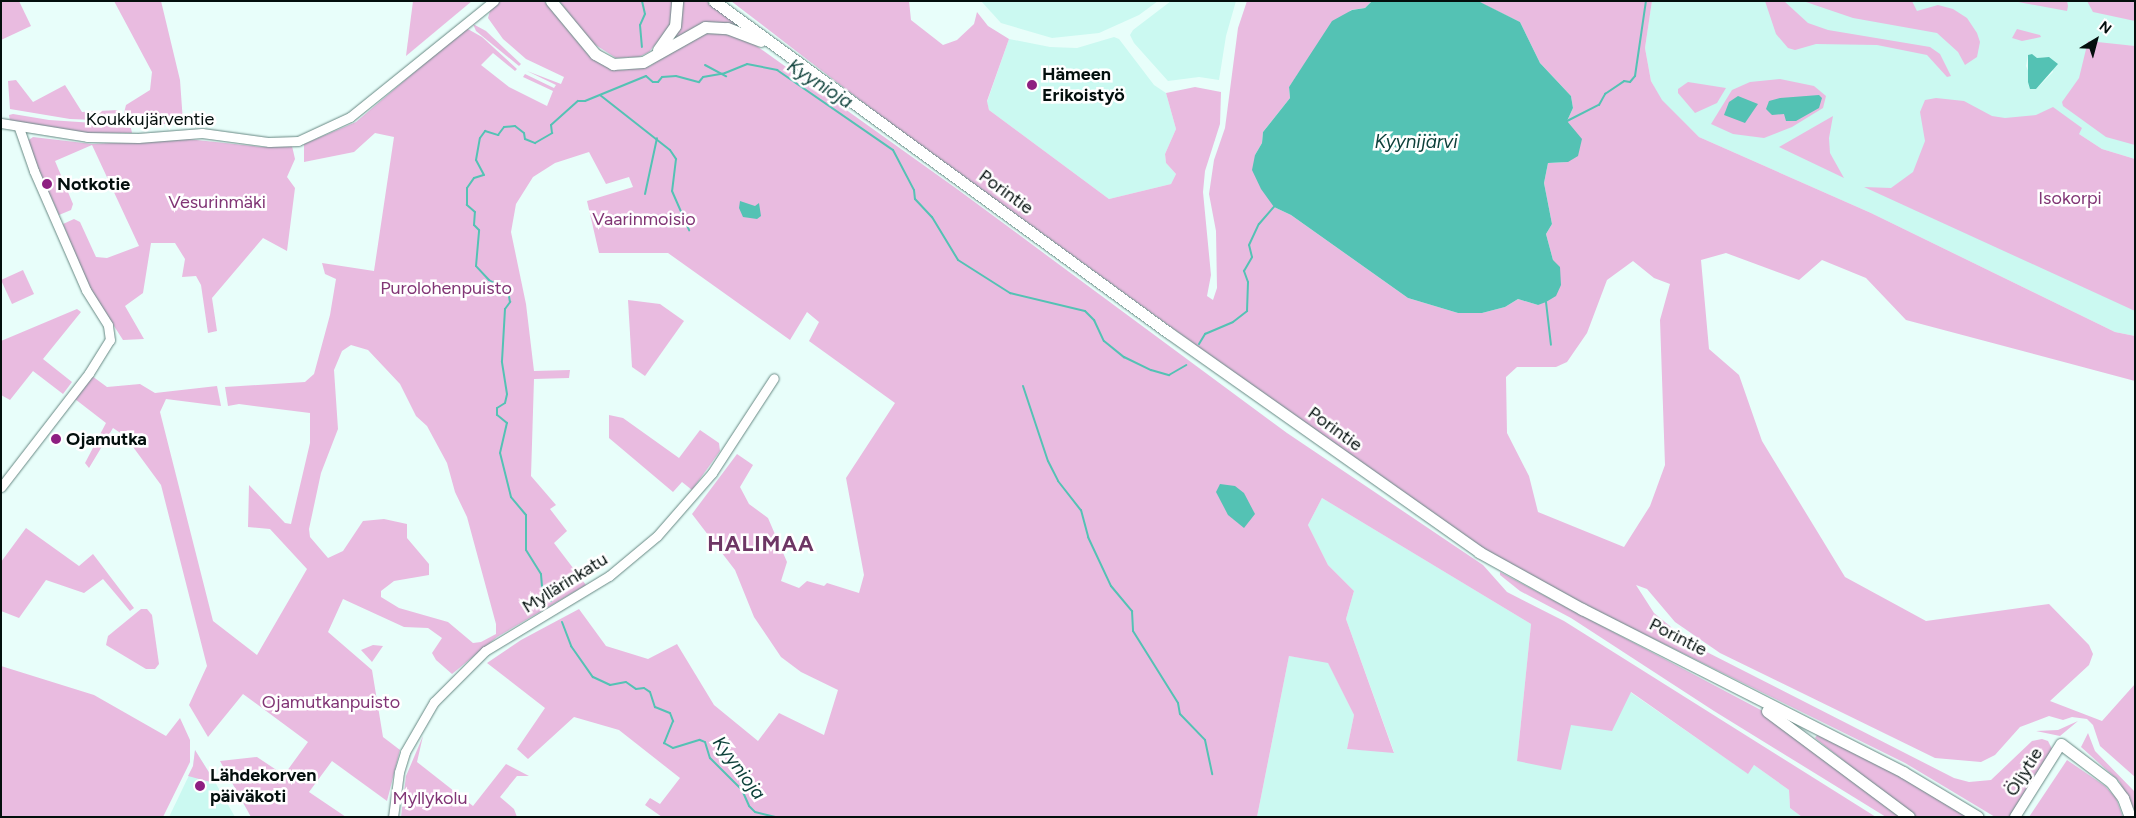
<!DOCTYPE html>
<meta charset="utf-8">
<style>
body{margin:0}
#map{position:relative;width:2136px;height:818px;overflow:hidden;background:#e8fefa;font-family:Figtree,sans-serif}
div>[style]{position:absolute}
.built>*{inset:0;background:#cbf9f1}
.green>*{inset:0;background:#e9bbe0}
.water>*{inset:0;background:#54c2b4}
.stream>*{height:2px;margin:-1px;padding:0 1px;transform-origin:1px;border-radius:1px;background:#54c2b4}
.roads{filter:drop-shadow(0 0 1px #678883) drop-shadow(0 0 1px #678883)}
.tertiary>*{height:9px;margin:-4.5px;padding:0 4.5px;transform-origin:4.5px;border-radius:4.5px;background:#fff}
.secondary>*{height:10px;margin:-5px;padding:0 5px;transform-origin:5px;border-radius:5px;background:#fff}
.trunk>*{height:11px;margin:-5.5px;padding:0 5.5px;transform-origin:5.5px;border-radius:5.5px;background:#fff}
.dots>*{width:14px;height:14px;translate:-50% -50%;box-sizing:border-box;border:2px solid #fff;border-radius:50%}
span{translate:-50% -50%;white-space:nowrap;text-align:center;line-height:1.15;-webkit-text-stroke:5px #fff;paint-order:stroke}
.poi-label{font-size:18px;color:#030f0d;font-weight:700}
.left{translate:0 -50%;text-align:left}
.street-label{font-size:18px;color:#030f0d}
.park-label{font-size:18px;color:#813575}
.water-label{font-size:19px;color:#0d403a;font-style:italic}
.district-label{font-size:22px;color:#6d3664;font-weight:700;letter-spacing:1px}
.frame{position:absolute;inset:0;border:2px solid #030f0d;pointer-events:none}
.north{position:absolute;left:2071px;top:15px;width:50px;height:50px;-webkit-text-stroke:4px #fff;paint-order:stroke;rotate:37deg;font-size:14px;font-weight:700;line-height:20px;text-align:center;color:#030f0d}
.north::after{content:'';display:block;margin:auto;width:18px;height:22px;background:#030f0d;clip-path:polygon(50% 0,100% 100%,50% 72%,0 100%)}
</style>
<div id="map">
<div class="built">
<i style="clip-path:polygon(981px 1px,1158px 1px,1139px 15px,1099px 33px,1052px 38px,1001px 23px)"></i>
<i style="clip-path:polygon(1171px 1px,1236px 1px,1226px 36px,1219px 80px,1199px 77px,1168px 81px,1134px 43px,1130px 35px,1133px 30px)"></i>
<i style="clip-path:polygon(evenodd,1652px 1px,2135px 1px,2135px 46px,2107px 45px,2135px 112px,2135px 159px,2102px 149px,2079px 134px,2135px 294px,2135px 336px,2115px 332px,1871px 213px,1699px 137px,1661px 100px,1651px 81px,1645px 48px,1652px 1px,2032px 54px,2037px 58px,2049px 57px,2053px 72px,2036px 89px,2026px 66px,2028px 55px,2032px 54px)"></i>
<i style="clip-path:polygon(1114px 37px,1119px 39px,1154px 85px,1166px 93px,1176px 129px,1165px 154px,1166px 163px,1176px 174px,1171px 184px,1109px 199px,989px 110px,987px 102px,1009px 39px,1050px 47px,1077px 48px)"></i>
<i style="clip-path:polygon(1322px 498px,1531px 624px,1517px 761px,1571px 725px,1630px 692px,1747px 773px,1754px 765px,1789px 790px,1790px 808px,1802px 817px,1257px 817px,1289px 656px,1328px 662px,1354px 715px,1347px 749px,1394px 752px,1346px 619px,1354px 591px,1328px 565px,1308px 525px)"></i>
<i style="clip-path:polygon(195px 750px,215px 782px,235px 817px,169px 817px,193px 767px)"></i>
</div>
<div class="green">
<i style="clip-path:polygon(1px 1px,19px 1px,31px 26px,1px 40px)"></i>
<i style="clip-path:polygon(114px 1px,161px 1px,180px 80px,183px 122px,137px 127px,127px 121px,124px 113px,126px 105px,150px 90px,152px 72px)"></i>
<i style="clip-path:polygon(413px 1px,472px 1px,406px 56px)"></i>
<i style="clip-path:polygon(evenodd,499px 1px,544px 1px,591px 58px,623px 70px,650px 66px,692px 36px,717px 30px,751px 42px,957px 189px,1287px 433px,1483px 565px,1507px 592px,1564px 621px,1876px 817px,1802px 817px,1790px 808px,1789px 790px,1754px 765px,1748px 774px,1631px 692px,1612px 731px,1571px 725px,1561px 770px,1517px 761px,1531px 624px,1322px 498px,1308px 525px,1328px 565px,1354px 591px,1346px 619px,1394px 753px,1347px 749px,1354px 715px,1328px 663px,1289px 656px,1257px 817px,662px 817px,645px 805px,650px 798px,660px 804px,680px 778px,619px 730px,574px 717px,528px 759px,517px 749px,545px 708px,487px 663px,521px 640px,579px 609px,606px 646px,648px 659px,677px 644px,714px 705px,758px 741px,779px 713px,824px 735px,838px 690px,801px 672px,781px 657px,754px 617px,735px 570px,692px 514px,737px 454px,753px 465px,740px 487px,749px 504px,768px 518px,787px 562px,781px 581px,799px 588px,807px 581px,824px 586px,827px 583px,859px 593px,864px 575px,846px 478px,895px 403px,809px 341px,819px 322px,807px 312px,790px 340px,668px 253px,599px 253px,587px 201px,633px 187px,629px 177px,606px 184px,589px 152px,555px 163px,533px 177px,516px 204px,511px 232px,526px 304px,534px 371px,570px 370px,569px 378px,534px 379px,531px 476px,556px 505px,550px 509px,567px 531px,554px 543px,586px 585px,497px 637px,452px 674px,436px 660px,432px 653px,442px 638px,428px 628px,404px 627px,343px 599px,328px 632px,372px 670px,383px 737px,400px 750px,387px 801px,332px 761px,309px 792px,346px 817px,251px 817px,220px 761px,257px 757px,284px 775px,308px 742px,243px 694px,208px 737px,189px 705px,207px 666px,161px 485px,125px 436px,113px 428px,89px 468px,85px 463px,106px 423px,75px 399px,92px 376px,107px 387px,140px 384px,155px 393px,217px 386px,221px 406px,166px 399px,160px 412px,213px 621px,257px 655px,307px 569px,270px 529px,248px 527px,249px 485px,285px 523px,291px 524px,310px 443px,310px 413px,239px 404px,228px 406px,225px 387px,305px 382px,314px 374px,330px 315px,336px 279px,325px 274px,322px 263px,374px 271px,394px 137px,375px 133px,354px 152px,304px 162px,304px 144px,356px 122px,466px 28px,482px 37px,517px 69px,515px 71px,493px 53px,481px 65px,509px 87px,547px 106px,553px 91px,523px 77px,525px 74px,554px 88px,556px 85px,527px 71px,561px 84px,564px 77px,526px 59px,503px 39px,488px 18px,490px 11px,499px 1px,351px 345px,368px 350px,400px 384px,416px 416px,427px 426px,447px 463px,455px 492px,467px 517px,496px 624px,496px 634px,481px 642px,473px 643px,448px 622px,399px 608px,381px 597px,381px 591px,394px 581px,429px 575px,429px 564px,407px 538px,407px 524px,384px 519px,363px 521px,343px 551px,328px 558px,310px 537px,309px 529px,321px 473px,338px 429px,334px 370px,342px 351px,351px 345px)"></i>
<i style="clip-path:polygon(559px 1px,673px 1px,671px 26px,649px 52px,639px 57px,616px 58px,591px 42px)"></i>
<i style="clip-path:polygon(681px 1px,706px 1px,749px 33px,696px 26px,660px 51px,677px 31px,682px 17px)"></i>
<i style="clip-path:polygon(evenodd,731px 1px,909px 1px,911px 20px,943px 45px,957px 40px,974px 24px,977px 12px,988px 26px,1009px 39px,987px 101px,989px 110px,1109px 199px,1171px 184px,1176px 174px,1166px 163px,1165px 154px,1176px 129px,1166px 93px,1195px 87px,1221px 92px,1220px 124px,1205px 171px,1203px 192px,1211px 275px,1207px 296px,1213px 300px,1217px 288px,1216px 231px,1209px 194px,1214px 160px,1225px 128px,1238px 28px,1247px 1px,1372px 1px,1365px 8px,1351px 10px,1304px 65px,1289px 87px,1290px 98px,1263px 132px,1262px 143px,1255px 155px,1274px 207px,1291px 215px,1408px 298px,1458px 313px,1482px 313px,1505px 307px,1518px 299px,1538px 305px,1553px 260px,1546px 234px,1552px 224px,1544px 183px,1548px 163px,1568px 162px,1567px 121px,1573px 108px,1571px 96px,1540px 63px,1520px 22px,1477px 1px,1652px 1px,1645px 48px,1651px 81px,1662px 100px,1699px 137px,1871px 213px,2115px 332px,2135px 336px,2135px 381px,1906px 320px,1866px 278px,1822px 260px,1799px 280px,1726px 253px,1701px 260px,1709px 349px,1739px 375px,1762px 441px,1845px 577px,1926px 621px,2049px 604px,2089px 645px,2093px 654px,2089px 665px,2050px 701px,2102px 721px,2135px 684px,2135px 777px,2100px 746px,2093px 725px,2087px 719px,2072px 717px,2063px 720px,2049px 716px,2020px 727px,1995px 755px,1981px 762px,1935px 758px,1720px 653px,1675px 622px,1647px 589px,1636px 585px,1654px 613px,1693px 645px,1954px 778px,1969px 782px,1991px 780px,2032px 741px,2042px 739px,2048px 741px,2052px 749px,2009px 817px,1995px 817px,1905px 763px,1585px 605px,1488px 552px,1311px 429px,886px 120px,731px 1px,1633px 261px,1654px 278px,1670px 284px,1660px 320px,1665px 465px,1650px 506px,1624px 547px,1538px 512px,1529px 476px,1507px 433px,1506px 377px,1517px 367px,1556px 367px,1567px 362px,1587px 333px,1607px 280px,1633px 261px)"></i>
<i style="clip-path:polygon(1765px 1px,1784px 1px,1808px 23px,1828px 30px,1930px 47px,1940px 54px,1951px 76px,1947px 77px,1927px 55px,1877px 45px,1816px 44px,1795px 50px,1788px 48px,1776px 34px)"></i>
<i style="clip-path:polygon(1803px 1px,1912px 1px,1917px 11px,1938px 5px,1953px 9px,1967px 18px,1977px 33px,1980px 42px,1977px 57px,1965px 65px,1958px 52px,1937px 33px,1853px 18px)"></i>
<i style="clip-path:polygon(2013px 1px,2067px 1px,2068px 6px,2067px 11px)"></i>
<i style="clip-path:polygon(2087px 1px,2135px 1px,2135px 21px,2093px 12px)"></i>
<i style="clip-path:polygon(473px 24px,486px 31px,521px 64px,519px 66px,476px 31px)"></i>
<i style="clip-path:polygon(2017px 29px,2040px 35px,2041px 37px,2022px 41px,2012px 38px)"></i>
<i style="clip-path:polygon(2088px 41px,2135px 46px,2135px 145px,2106px 137px,2063px 106px,2062px 102px,2079px 78px)"></i>
<i style="clip-path:polygon(1780px 79px,1814px 86px,1826px 96px,1823px 108px,1792px 127px,1764px 138px,1733px 134px,1711px 124px,1732px 90px,1750px 82px)"></i>
<i style="clip-path:polygon(16px 80px,33px 102px,65px 85px,82px 112px,117px 110px,121px 121px,70px 119px,10px 109px,8px 81px)"></i>
<i style="clip-path:polygon(1688px 82px,1726px 88px,1717px 103px,1695px 113px,1678px 93px,1678px 89px)"></i>
<i style="clip-path:polygon(1936px 98px,1964px 101px,1992px 116px,2005px 118px,2036px 115px,2053px 107px,2082px 128px,2079px 134px,2102px 149px,2135px 159px,2135px 311px,1864px 187px,1891px 188px,1913px 172px,1925px 141px,1920px 112px,1925px 100px)"></i>
<i style="clip-path:polygon(13px 114px,49px 120px,124px 125px,131px 128px,132px 133px,83px 133px,10px 121px,9px 115px)"></i>
<i style="clip-path:polygon(1833px 116px,1829px 138px,1830px 153px,1844px 178px,1779px 147px)"></i>
<i style="clip-path:polygon(33px 137px,92px 144px,187px 139px,262px 147px,292px 146px,295px 159px,287px 177px,295px 188px,287px 251px,263px 238px,212px 298px,217px 331px,208px 333px,201px 285px,196px 276px,182px 277px,185px 259px,175px 243px,151px 243px,143px 293px,125px 306px,144px 339px,123px 340px,87px 284px,63px 224px,74px 219px,80px 222px,96px 257px,107px 258px,139px 246px,92px 145px,55px 161px,73px 204px,71px 210px,59px 215px,26px 142px)"></i>
<i style="clip-path:polygon(23px 270px,34px 294px,12px 304px,1px 280px)"></i>
<i style="clip-path:polygon(628px 300px,660px 304px,684px 321px,645px 376px,632px 367px)"></i>
<i style="clip-path:polygon(77px 309px,81px 312px,43px 359px,72px 382px,63px 394px,33px 371px,10px 400px,1px 395px,1px 341px)"></i>
<i style="clip-path:polygon(609px 415px,623px 418px,679px 458px,700px 430px,719px 443px,720px 451px,692px 490px,682px 482px,673px 492px,609px 438px)"></i>
<i style="clip-path:polygon(26px 528px,79px 566px,93px 554px,134px 608px,130px 611px,103px 579px,84px 593px,46px 580px,19px 618px,1px 611px,1px 562px)"></i>
<i style="clip-path:polygon(1500px 572px,1776px 718px,1904px 817px,1886px 817px,1714px 711px,1571px 618px,1520px 591px,1500px 575px)"></i>
<i style="clip-path:polygon(141px 609px,147px 609px,152px 615px,159px 664px,155px 669px,146px 669px,106px 645px,108px 636px)"></i>
<i style="clip-path:polygon(373px 645px,383px 646px,372px 662px,361px 650px)"></i>
<i style="clip-path:polygon(1px 666px,94px 695px,166px 736px,180px 718px,190px 740px,190px 762px,163px 817px,1px 817px)"></i>
<i style="clip-path:polygon(2078px 721px,2060px 736px,2036px 731px,2058px 730px)"></i>
<i style="clip-path:polygon(2088px 733px,2095px 751px,2135px 792px,2135px 811px,2119px 781px,2081px 747px)"></i>
<i style="clip-path:polygon(1817px 735px,1893px 772px,1967px 817px,1914px 817px,1815px 738px)"></i>
<i style="clip-path:polygon(423px 736px,417px 762px,473px 806px,506px 764px,529px 776px,517px 776px,500px 797px,514px 809px,517px 817px,401px 817px,406px 776px)"></i>
<i style="clip-path:polygon(195px 750px,215px 782px,214px 783px,188px 776px,193px 766px)"></i>
<i style="clip-path:polygon(2067px 760px,2105px 786px,2116px 798px,2123px 817px,2029px 817px)"></i>
</div>
<div class="water">
<i style="clip-path:polygon(1372px 1px,1480px 2px,1520px 22px,1540px 63px,1571px 96px,1573px 108px,1567px 121px,1582px 139px,1578px 156px,1568px 162px,1548px 163px,1544px 183px,1552px 224px,1546px 234px,1553px 260px,1560px 267px,1561px 285px,1556px 296px,1546px 302px,1538px 305px,1518px 299px,1505px 307px,1482px 313px,1458px 313px,1408px 298px,1291px 215px,1274px 207px,1261px 189px,1252px 170px,1255px 155px,1262px 143px,1263px 132px,1290px 98px,1289px 87px,1332px 21px,1352px 10px,1365px 8px)"></i>
<i style="clip-path:polygon(2032px 54px,2037px 58px,2049px 57px,2058px 64px,2036px 89px,2030px 89px,2028px 82px,2028px 55px)"></i>
<i style="clip-path:polygon(1819px 95px,1822px 98px,1819px 108px,1796px 121px,1786px 121px,1784px 114px,1772px 115px,1766px 109px,1769px 101px,1780px 98px)"></i>
<i style="clip-path:polygon(1738px 96px,1758px 104px,1745px 123px,1724px 115px,1729px 102px)"></i>
<i style="clip-path:polygon(740px 201px,755px 206px,759px 203px,761px 216px,757px 219px,743px 217px,739px 208px)"></i>
<i style="clip-path:polygon(1220px 484px,1235px 486px,1244px 493px,1255px 514px,1244px 528px,1228px 515px,1216px 492px)"></i>
</div>
<div class="stream">
<i style="left:642px;top:1px;width:13px;rotate:77deg"></i>
<i style="left:645px;top:14px;width:12px;rotate:114deg"></i>
<i style="left:640px;top:25px;width:22px;rotate:85deg"></i>
<i style="left:705px;top:65px;width:24px;rotate:28deg"></i>
<i style="left:600px;top:95px;width:89px;rotate:38.2deg"></i>
<i style="left:670px;top:150px;width:11px;rotate:56deg"></i>
<i style="left:676px;top:159px;width:32px;rotate:97deg"></i>
<i style="left:672px;top:191px;width:43px;rotate:66.4deg"></i>
<i style="left:1567px;top:121px;width:36px;rotate:-27deg"></i>
<i style="left:1599px;top:105px;width:13px;rotate:-61deg"></i>
<i style="left:1605px;top:94px;width:23px;rotate:-34deg"></i>
<i style="left:1624px;top:81px;width:6px;rotate:9deg"></i>
<i style="left:1630px;top:82px;width:8px;rotate:-50deg"></i>
<i style="left:1635px;top:76px;width:76px;rotate:-81.7deg"></i>
<i style="left:645px;top:194px;width:57px;rotate:-77.9deg"></i>
<i style="left:1546px;top:302px;width:43px;rotate:83.4deg"></i>
<i style="left:1199px;top:344px;width:12px;rotate:-59deg"></i>
<i style="left:1205px;top:334px;width:30px;rotate:-23deg"></i>
<i style="left:1233px;top:322px;width:18px;rotate:-38deg"></i>
<i style="left:1247px;top:311px;width:29px;rotate:-88deg"></i>
<i style="left:1248px;top:282px;width:12px;rotate:-110deg"></i>
<i style="left:1244px;top:271px;width:16px;rotate:-60deg"></i>
<i style="left:1252px;top:257px;width:12px;rotate:-104deg"></i>
<i style="left:1249px;top:245px;width:23px;rotate:-65deg"></i>
<i style="left:1259px;top:224px;width:23px;rotate:-49deg"></i>
<i style="left:1023px;top:386px;width:79px;rotate:71.6deg"></i>
<i style="left:1048px;top:461px;width:22px;rotate:63deg"></i>
<i style="left:1058px;top:481px;width:37px;rotate:52deg"></i>
<i style="left:1081px;top:510px;width:28px;rotate:75deg"></i>
<i style="left:1088px;top:537px;width:54px;rotate:64.9deg"></i>
<i style="left:1111px;top:586px;width:33px;rotate:50deg"></i>
<i style="left:1132px;top:611px;width:20px;rotate:87deg"></i>
<i style="left:1133px;top:631px;width:85px;rotate:58deg"></i>
<i style="left:1178px;top:703px;width:11px;rotate:80deg"></i>
<i style="left:1180px;top:714px;width:36px;rotate:46deg"></i>
<i style="left:1205px;top:740px;width:35px;rotate:78deg"></i>
<i style="left:551px;top:601px;width:17px;rotate:-121deg"></i>
<i style="left:542px;top:586px;width:12px;rotate:-95deg"></i>
<i style="left:541px;top:574px;width:28px;rotate:-122deg"></i>
<i style="left:526px;top:550px;width:35px;rotate:-90deg"></i>
<i style="left:526px;top:515px;width:23px;rotate:-130deg"></i>
<i style="left:511px;top:497px;width:45px;rotate:-104deg"></i>
<i style="left:500px;top:453px;width:31px;rotate:-77deg"></i>
<i style="left:507px;top:423px;width:13px;rotate:-141deg"></i>
<i style="left:497px;top:415px;width:7px;rotate:-90deg"></i>
<i style="left:497px;top:408px;width:9px;rotate:-32deg"></i>
<i style="left:505px;top:403px;width:9px;rotate:-77deg"></i>
<i style="left:507px;top:394px;width:33px;rotate:-99deg"></i>
<i style="left:502px;top:361px;width:52px;rotate:-86.7deg"></i>
<i style="left:505px;top:309px;width:9px;rotate:-54deg"></i>
<i style="left:510px;top:302px;width:11px;rotate:-100deg"></i>
<i style="left:508px;top:291px;width:22px;rotate:-150deg"></i>
<i style="left:489px;top:280px;width:19px;rotate:-133deg"></i>
<i style="left:476px;top:266px;width:36px;rotate:-85deg"></i>
<i style="left:479px;top:230px;width:7px;rotate:-135deg"></i>
<i style="left:474px;top:225px;width:13px;rotate:-86deg"></i>
<i style="left:475px;top:212px;width:11px;rotate:-139deg"></i>
<i style="left:467px;top:205px;width:17px;rotate:-90deg"></i>
<i style="left:467px;top:188px;width:12px;rotate:-55deg"></i>
<i style="left:474px;top:178px;width:10px;rotate:-17deg"></i>
<i style="left:484px;top:175px;width:17px;rotate:-118deg"></i>
<i style="left:476px;top:160px;width:22px;rotate:-80deg"></i>
<i style="left:480px;top:138px;width:9px;rotate:-54deg"></i>
<i style="left:485px;top:131px;width:14px;rotate:17deg"></i>
<i style="left:498px;top:135px;width:10px;rotate:-53deg"></i>
<i style="left:504px;top:127px;width:11px;rotate:-5deg"></i>
<i style="left:515px;top:126px;width:11px;rotate:38deg"></i>
<i style="left:524px;top:133px;width:6px;rotate:81deg"></i>
<i style="left:525px;top:139px;width:11px;rotate:22deg"></i>
<i style="left:535px;top:143px;width:20px;rotate:-30deg"></i>
<i style="left:552px;top:133px;width:8px;rotate:-97deg"></i>
<i style="left:551px;top:125px;width:36px;rotate:-42deg"></i>
<i style="left:578px;top:101px;width:7px"></i>
<i style="left:585px;top:101px;width:66px;rotate:-22.3deg"></i>
<i style="left:646px;top:76px;width:9px;rotate:41deg"></i>
<i style="left:653px;top:82px;width:5px"></i>
<i style="left:658px;top:82px;width:6px;rotate:-51deg"></i>
<i style="left:662px;top:77px;width:14px;rotate:-4deg"></i>
<i style="left:676px;top:76px;width:24px;rotate:15deg"></i>
<i style="left:699px;top:82px;width:6px;rotate:-51deg"></i>
<i style="left:703px;top:77px;width:22px;rotate:-10deg"></i>
<i style="left:725px;top:73px;width:24px;rotate:-22deg"></i>
<i style="left:747px;top:64px;width:31px;rotate:11deg"></i>
<i style="left:777px;top:70px;width:141px;rotate:34.6deg"></i>
<i style="left:893px;top:150px;width:45px;rotate:62.3deg"></i>
<i style="left:914px;top:190px;width:9px;rotate:84deg"></i>
<i style="left:915px;top:199px;width:25px;rotate:47deg"></i>
<i style="left:932px;top:217px;width:50px;rotate:58.8deg"></i>
<i style="left:958px;top:260px;width:62px;rotate:32.4deg"></i>
<i style="left:1010px;top:293px;width:77px;rotate:13.5deg"></i>
<i style="left:1085px;top:311px;width:13px;rotate:45deg"></i>
<i style="left:1094px;top:320px;width:23px;rotate:65deg"></i>
<i style="left:1104px;top:341px;width:26px;rotate:39deg"></i>
<i style="left:1124px;top:357px;width:30px;rotate:26deg"></i>
<i style="left:1151px;top:370px;width:19px;rotate:16deg"></i>
<i style="left:1169px;top:375px;width:20px;rotate:-30deg"></i>
<i style="left:562px;top:622px;width:26px;rotate:69deg"></i>
<i style="left:571px;top:646px;width:38px;rotate:55deg"></i>
<i style="left:593px;top:677px;width:19px;rotate:25deg"></i>
<i style="left:610px;top:685px;width:16px;rotate:-11deg"></i>
<i style="left:626px;top:682px;width:12px;rotate:35deg"></i>
<i style="left:636px;top:689px;width:8px;rotate:-7deg"></i>
<i style="left:644px;top:688px;width:7px;rotate:34deg"></i>
<i style="left:650px;top:692px;width:16px;rotate:72deg"></i>
<i style="left:655px;top:707px;width:16px;rotate:22deg"></i>
<i style="left:670px;top:713px;width:9px;rotate:69deg"></i>
<i style="left:673px;top:721px;width:24px;rotate:112deg"></i>
<i style="left:664px;top:743px;width:10px;rotate:29deg"></i>
<i style="left:673px;top:748px;width:28px;rotate:-17deg"></i>
<i style="left:700px;top:740px;width:5px;rotate:22deg"></i>
<i style="left:705px;top:742px;width:17px;rotate:73deg"></i>
<i style="left:710px;top:758px;width:45px;rotate:45deg"></i>
<i style="left:742px;top:790px;width:17px;rotate:66deg"></i>
<i style="left:749px;top:806px;width:8px;rotate:45deg"></i>
<i style="left:755px;top:812px;width:21px;rotate:14deg"></i>
</div>
<div class="roads">
<div class="tertiary">
<i style="left:1px;top:123px;width:87px;rotate:9.2deg"></i>
<i style="left:87px;top:137px;width:51px;rotate:1.1deg"></i>
<i style="left:138px;top:138px;width:64px;rotate:-4.5deg"></i>
<i style="left:202px;top:133px;width:68px;rotate:7.7deg"></i>
<i style="left:269px;top:142px;width:29px;rotate:-2deg"></i>
<i style="left:298px;top:141px;width:57px;rotate:-24.8deg"></i>
<i style="left:350px;top:117px;width:185px;rotate:-38.9deg"></i>
<i style="left:1px;top:487px;width:144px;rotate:-52.3deg"></i>
<i style="left:89px;top:373px;width:39px;rotate:-58deg"></i>
<i style="left:110px;top:340px;width:15px;rotate:-98deg"></i>
<i style="left:108px;top:325px;width:41px;rotate:-122.2deg"></i>
<i style="left:86px;top:290px;width:130px;rotate:-113.6deg"></i>
<i style="left:34px;top:171px;width:46px;rotate:-109.2deg"></i>
<i style="left:393px;top:817px;width:45px;rotate:-82.4deg"></i>
<i style="left:399px;top:772px;width:21px;rotate:-73deg"></i>
<i style="left:405px;top:752px;width:58px;rotate:-59.9deg"></i>
<i style="left:434px;top:702px;width:72px;rotate:-45deg"></i>
<i style="left:485px;top:651px;width:145px;rotate:-31.2deg"></i>
<i style="left:609px;top:576px;width:62px;rotate:-39.8deg"></i>
<i style="left:657px;top:536px;width:84px;rotate:-48.9deg"></i>
<i style="left:712px;top:473px;width:113px;rotate:-56.9deg"></i>
</div>
<div class="secondary">
<i style="left:2015px;top:817px;width:86px;rotate:-57.8deg"></i>
</div>
<div class="trunk">
<i style="left:551px;top:1px;width:69px;rotate:50.3deg"></i>
<i style="left:595px;top:54px;width:21px;rotate:29deg"></i>
<i style="left:613px;top:64px;width:30px;rotate:-4deg"></i>
<i style="left:643px;top:62px;width:71px;rotate:-29.4deg"></i>
<i style="left:705px;top:27px;width:22px;rotate:3deg"></i>
<i style="left:727px;top:28px;width:36px;rotate:21deg"></i>
<i style="left:714px;top:1px;width:563px;rotate:36.12deg"></i>
<i style="left:1169px;top:333px;width:380px;rotate:35.2deg"></i>
<i style="left:1479px;top:552px;width:118px;rotate:29deg"></i>
<i style="left:1582px;top:609px;width:360px;rotate:26.9deg"></i>
<i style="left:1903px;top:772px;width:87px;rotate:31deg"></i>
<i style="left:658px;top:50px;width:29px;rotate:-55deg"></i>
<i style="left:675px;top:26px;width:25px;rotate:-85deg"></i>
<i style="left:1767px;top:711px;width:177px;rotate:36.7deg"></i>
<i style="left:2061px;top:744px;width:63px;rotate:37.2deg"></i>
<i style="left:2111px;top:782px;width:20px;rotate:53deg"></i>
<i style="left:2123px;top:798px;width:20px;rotate:70deg"></i>
</div>
</div>
<div class="dots">
<i style="left:1032px;top:85px;background:#8e1f81"></i>
<i style="left:47px;top:184px;background:#8e1f81"></i>
<i style="left:56px;top:439px;background:#8e1f81"></i>
<i style="left:200px;top:786px;background:#8e1f81"></i>
</div>
<div class="poi-label">
<span class="left" style="left:1042px;top:85px">Hämeen<br>Erikoistyö</span>
<span class="left" style="left:57px;top:184px">Notkotie</span>
<span class="left" style="left:66px;top:439px">Ojamutka</span>
<span class="left" style="left:210px;top:786px">Lähdekorven<br>päiväkoti</span>
</div>
<div class="street-label">
<span style="left:150px;top:119px">Koukkujärventie</span>
<span style="left:1006px;top:192px;rotate:36deg">Porintie</span>
<span style="left:1335px;top:429px;rotate:36deg">Porintie</span>
<span style="left:565px;top:583px;rotate:-32deg">Myllärinkatu</span>
<span style="left:1678px;top:637px;rotate:27deg">Porintie</span>
<span style="left:2024px;top:772px;rotate:-58deg">Öljytie</span>
</div>
<div class="park-label">
<span style="left:2070px;top:198px">Isokorpi</span>
<span style="left:217px;top:202px">Vesurinmäki</span>
<span style="left:644px;top:219px">Vaarinmoisio</span>
<span style="left:446px;top:288px">Purolohenpuisto</span>
<span style="left:331px;top:702px">Ojamutkanpuisto</span>
<span style="left:430px;top:798px">Myllykolu</span>
</div>
<div class="water-label">
<span style="left:820px;top:84px;rotate:33deg">Kyynioja</span>
<span style="left:1416px;top:142px">Kyynijärvi</span>
<span style="left:739px;top:768px;rotate:53deg">Kyynioja</span>
</div>
<div class="district-label">
<span style="left:761px;top:544px">HALIMAA</span>
</div>
<div class="frame"></div>
<div class="north">N</div>
</div>
